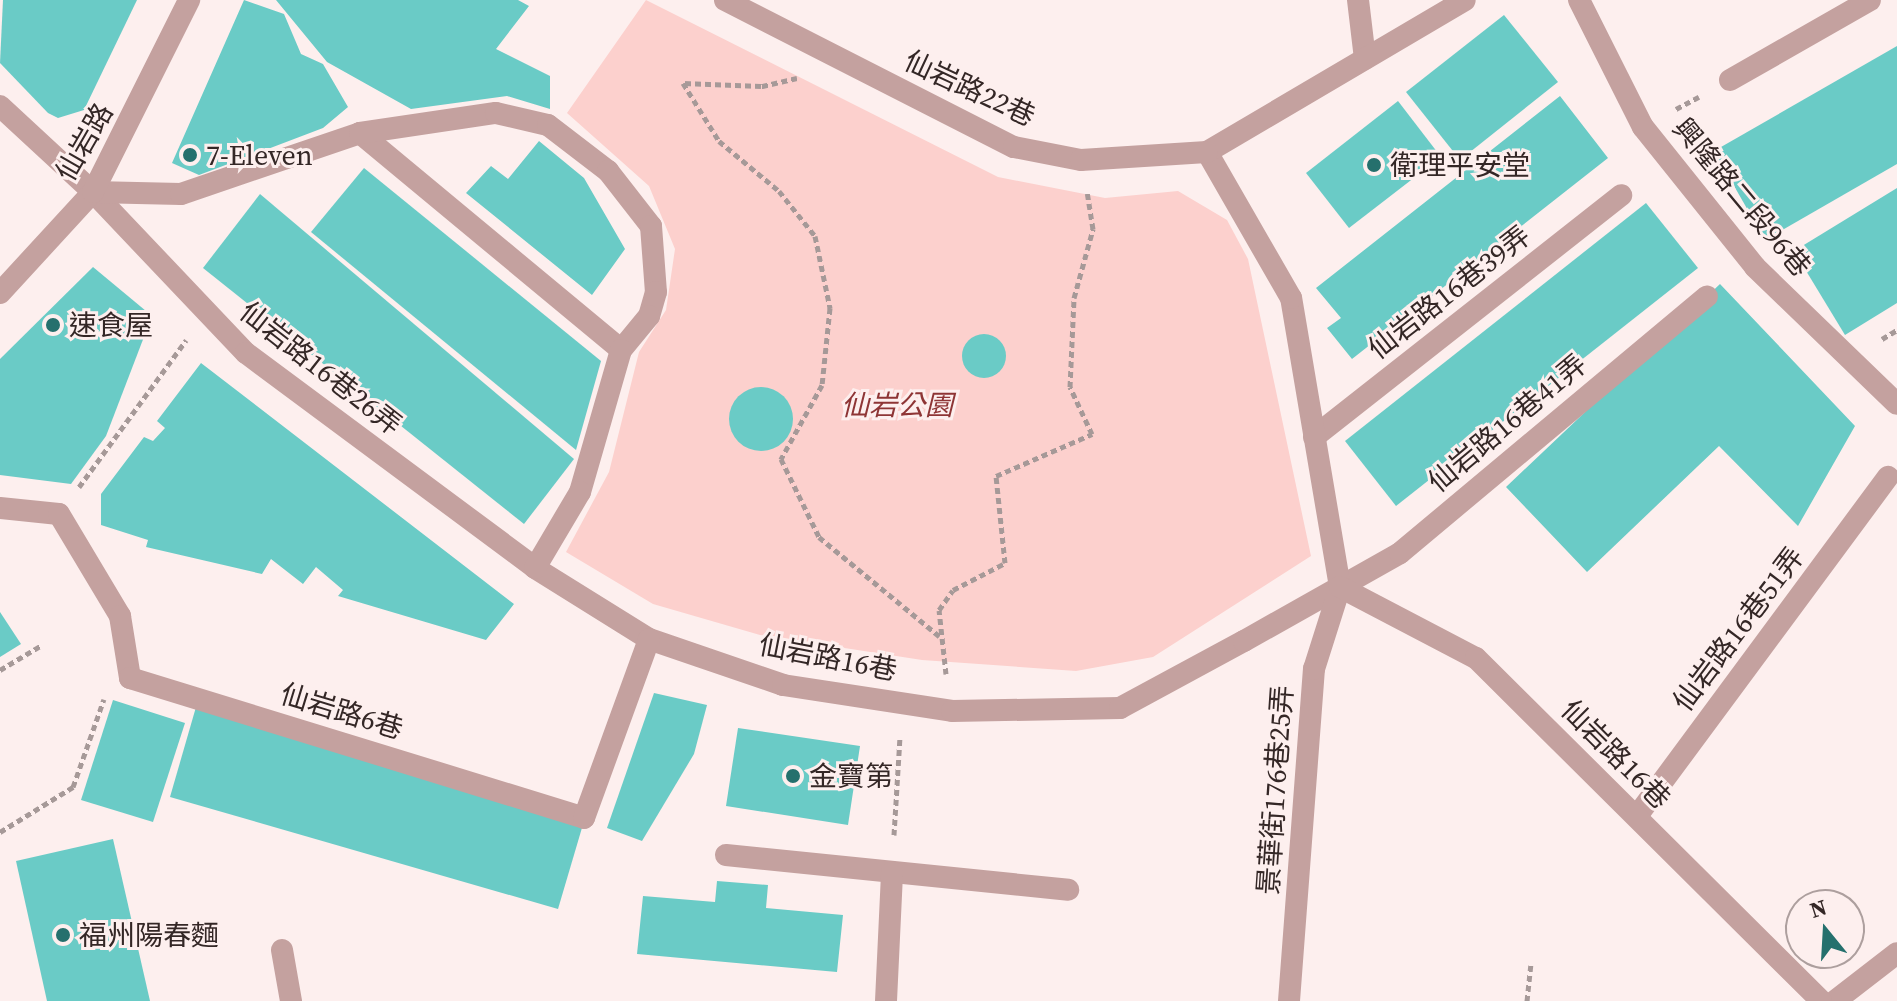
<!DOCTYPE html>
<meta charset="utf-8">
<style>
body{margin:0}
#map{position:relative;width:1897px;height:1001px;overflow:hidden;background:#fdefee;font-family:"Source Serif 4","Noto Sans TC",serif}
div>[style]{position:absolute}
.green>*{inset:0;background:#fcd0cd}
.building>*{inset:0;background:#6acbc6}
.round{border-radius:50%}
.path>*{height:5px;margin-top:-2.5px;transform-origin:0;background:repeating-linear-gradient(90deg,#a69998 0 6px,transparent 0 10px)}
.service>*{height:22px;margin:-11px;padding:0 11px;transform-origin:11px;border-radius:11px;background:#c4a19f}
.minor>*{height:22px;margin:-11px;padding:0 11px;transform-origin:11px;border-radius:11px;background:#c4a19f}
.dots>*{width:22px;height:22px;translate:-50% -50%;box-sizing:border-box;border:4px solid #fdefee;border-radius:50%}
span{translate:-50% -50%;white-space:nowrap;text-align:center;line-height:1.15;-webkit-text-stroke:6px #fdefee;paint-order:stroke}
.street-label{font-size:28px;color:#342726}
.poi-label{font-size:28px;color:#342726}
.left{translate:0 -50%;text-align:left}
.park-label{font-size:28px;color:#8e3535;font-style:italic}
.north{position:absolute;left:1785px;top:889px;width:80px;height:80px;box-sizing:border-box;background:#fdefee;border:2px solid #ad9f9e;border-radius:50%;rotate:342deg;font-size:22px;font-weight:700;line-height:32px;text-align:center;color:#342726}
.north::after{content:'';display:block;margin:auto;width:28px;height:36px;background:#25706d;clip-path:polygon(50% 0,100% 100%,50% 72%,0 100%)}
</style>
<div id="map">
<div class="green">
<i style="clip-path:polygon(646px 0,998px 177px,1105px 198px,1178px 191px,1227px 220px,1248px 259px,1311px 556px,1153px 657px,1076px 671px,922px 660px,760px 635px,653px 604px,566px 552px,609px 472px,639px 352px,666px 310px,675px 249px,649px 186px,567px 113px)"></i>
</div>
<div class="building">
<i style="clip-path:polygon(3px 0,137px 0,84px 110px,58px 118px,48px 113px,0 63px)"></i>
<i style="clip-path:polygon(244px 0,284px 14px,301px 54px,323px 64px,348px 107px,323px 128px,199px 175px,172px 163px)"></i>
<i style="clip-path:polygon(276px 0,518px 0,529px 6px,496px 49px,550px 76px,550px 109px,507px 96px,411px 109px,327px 62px)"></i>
<i style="clip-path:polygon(1504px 15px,1558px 82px,1460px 160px,1406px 92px)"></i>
<i style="clip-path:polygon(1897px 46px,1897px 164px,1765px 240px,1714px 151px)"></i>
<i style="clip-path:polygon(1560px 96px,1608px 158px,1352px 359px,1327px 328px,1341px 318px,1316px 288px)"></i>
<i style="clip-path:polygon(1398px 101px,1441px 157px,1349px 228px,1306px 173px)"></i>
<i style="clip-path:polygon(539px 141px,584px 178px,625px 249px,592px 295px,466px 193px,491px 166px,508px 179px)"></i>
<i style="clip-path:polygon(364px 168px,601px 361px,576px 450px,311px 232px)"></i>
<i style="clip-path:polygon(1897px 188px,1897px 303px,1845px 335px,1794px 251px)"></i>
<i style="clip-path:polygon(260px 194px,574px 459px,524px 524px,203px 268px)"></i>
<i style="clip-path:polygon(1646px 203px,1698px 268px,1396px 506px,1345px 441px)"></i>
<i style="clip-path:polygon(93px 267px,152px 316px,106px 436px,71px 484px,0 475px,0 359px)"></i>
<i style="clip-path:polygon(1720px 284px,1855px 426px,1798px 526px,1719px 446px,1587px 572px,1506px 487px)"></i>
<i class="round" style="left:962px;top:334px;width:44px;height:44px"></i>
<i style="clip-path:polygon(201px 363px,514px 604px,486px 640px,338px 596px,343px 590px,316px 567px,303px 584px,271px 559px,262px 574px,146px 547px,148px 540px,101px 525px,101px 494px,144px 437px,153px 441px,165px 428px,157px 421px)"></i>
<i class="round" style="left:729px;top:387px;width:64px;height:64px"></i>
<i style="clip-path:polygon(0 612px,21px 644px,0 657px)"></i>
<i style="clip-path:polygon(654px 693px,707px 705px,694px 754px,642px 841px,607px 828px)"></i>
<i style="clip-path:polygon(113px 700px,185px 723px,153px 822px,81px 800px)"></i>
<i style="clip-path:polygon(196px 707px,584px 821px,558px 909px,170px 797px)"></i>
<i style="clip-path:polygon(738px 728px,860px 746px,848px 825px,726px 806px)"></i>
<i style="clip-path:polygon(113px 839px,150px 1001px,47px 1001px,16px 861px)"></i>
<i style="clip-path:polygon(717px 881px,768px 885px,766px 908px,843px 915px,837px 972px,637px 954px,643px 896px,715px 902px)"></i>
</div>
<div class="path">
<i style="left:797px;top:78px;width:37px;rotate:167deg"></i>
<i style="left:761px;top:86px;width:78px;rotate:-177.8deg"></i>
<i style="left:683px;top:83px;width:68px;rotate:58.2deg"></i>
<i style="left:719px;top:141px;width:78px;rotate:39.8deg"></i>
<i style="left:779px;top:191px;width:58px;rotate:51.3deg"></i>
<i style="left:815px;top:236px;width:74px;rotate:78.2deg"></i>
<i style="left:830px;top:308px;width:77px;rotate:95.9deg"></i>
<i style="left:822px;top:385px;width:85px;rotate:119deg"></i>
<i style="left:781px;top:459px;width:87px;rotate:64deg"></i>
<i style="left:819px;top:537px;width:156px;rotate:39.5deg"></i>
<i style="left:1676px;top:109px;width:26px;rotate:-28deg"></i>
<i style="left:1882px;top:339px;width:17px;rotate:-31deg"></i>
<i style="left:79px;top:487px;width:182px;rotate:-53.9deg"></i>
<i style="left:0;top:670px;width:49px;rotate:-30.8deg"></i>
<i style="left:946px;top:674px;width:64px;rotate:-96.2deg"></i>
<i style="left:939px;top:610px;width:24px;rotate:-55deg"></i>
<i style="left:953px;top:590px;width:59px;rotate:-27.4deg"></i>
<i style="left:1005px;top:563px;width:87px;rotate:-95.9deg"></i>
<i style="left:996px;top:476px;width:105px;rotate:-23.6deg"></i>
<i style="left:1092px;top:434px;width:52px;rotate:-115.1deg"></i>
<i style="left:1070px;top:387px;width:89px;rotate:-87.4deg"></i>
<i style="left:1074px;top:298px;width:72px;rotate:-74.6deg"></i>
<i style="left:1093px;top:229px;width:36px;rotate:-99deg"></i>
<i style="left:0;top:832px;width:86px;rotate:-31.7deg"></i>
<i style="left:73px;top:787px;width:93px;rotate:-70.6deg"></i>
<i style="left:894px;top:835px;width:98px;rotate:-86.5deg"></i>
<i style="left:1527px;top:1001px;width:36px;rotate:-84deg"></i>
</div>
<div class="service">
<i style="left:1358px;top:0;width:59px;rotate:83.2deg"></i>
<i style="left:1730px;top:80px;width:161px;rotate:-29.7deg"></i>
<i style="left:360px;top:133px;width:339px;rotate:39.7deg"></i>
<i style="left:93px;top:192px;width:222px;rotate:46.5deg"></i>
<i style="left:246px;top:353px;width:360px;rotate:36.6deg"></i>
<i style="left:535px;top:568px;width:134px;rotate:31.9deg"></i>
<i style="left:649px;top:639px;width:142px;rotate:18.9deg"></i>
<i style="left:783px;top:685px;width:171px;rotate:8.7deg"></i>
<i style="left:952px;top:711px;width:168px;rotate:-1deg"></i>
<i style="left:1120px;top:708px;width:141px;rotate:-28.4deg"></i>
<i style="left:1244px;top:641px;width:179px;rotate:-29.4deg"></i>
<i style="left:1400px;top:553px;width:400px;rotate:-39.9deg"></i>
<i style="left:93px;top:192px;width:88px;rotate:1.3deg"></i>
<i style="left:181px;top:194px;width:189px;rotate:-18.8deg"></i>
<i style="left:360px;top:133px;width:137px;rotate:-8.4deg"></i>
<i style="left:496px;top:113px;width:53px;rotate:13deg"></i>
<i style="left:548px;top:125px;width:76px;rotate:37.5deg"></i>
<i style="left:608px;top:171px;width:70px;rotate:52deg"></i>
<i style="left:651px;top:226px;width:66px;rotate:85.7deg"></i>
<i style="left:656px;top:292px;width:25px;rotate:106deg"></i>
<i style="left:649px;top:316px;width:44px;rotate:129.5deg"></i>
<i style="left:621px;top:350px;width:148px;rotate:106.1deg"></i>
<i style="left:580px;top:492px;width:88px;rotate:120.6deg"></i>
<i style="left:1314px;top:437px;width:391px;rotate:-38.2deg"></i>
<i style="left:0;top:508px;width:59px;rotate:5.8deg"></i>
<i style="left:59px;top:514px;width:119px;rotate:59.1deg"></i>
<i style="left:120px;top:616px;width:63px;rotate:80.8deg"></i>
<i style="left:130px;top:678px;width:475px;rotate:17.1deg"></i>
<i style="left:584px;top:818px;width:190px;rotate:-70deg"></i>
<i style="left:1637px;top:816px;width:422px;rotate:-53.5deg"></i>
<i style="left:726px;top:855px;width:344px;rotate:5.8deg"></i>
<i style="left:282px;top:950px;width:52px;rotate:80deg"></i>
<i style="left:886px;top:1001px;width:129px;rotate:-87.3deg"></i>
<i style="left:1289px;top:1001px;width:333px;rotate:-85.7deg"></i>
<i style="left:1314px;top:669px;width:86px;rotate:-72.4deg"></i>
<i style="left:1340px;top:587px;width:293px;rotate:-99.6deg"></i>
<i style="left:1291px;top:298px;width:168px;rotate:-119.9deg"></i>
<i style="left:1207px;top:152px;width:299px;rotate:-30.5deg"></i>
<i style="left:1835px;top:1001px;width:78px;rotate:-37.7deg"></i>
</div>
<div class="minor">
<i style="left:725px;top:0;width:324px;rotate:27deg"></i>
<i style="left:1014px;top:147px;width:68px;rotate:11deg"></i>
<i style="left:1081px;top:160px;width:126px;rotate:-3.6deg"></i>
<i style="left:1579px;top:0;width:142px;rotate:63.3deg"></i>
<i style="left:1643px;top:127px;width:179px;rotate:51.3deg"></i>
<i style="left:1755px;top:267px;width:197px;rotate:44deg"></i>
<i style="left:0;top:106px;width:127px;rotate:42.8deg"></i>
<i style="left:0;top:293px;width:137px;rotate:-47.4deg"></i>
<i style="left:93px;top:192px;width:215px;rotate:-63.4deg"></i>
<i style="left:1340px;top:587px;width:153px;rotate:27.6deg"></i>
<i style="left:1476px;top:658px;width:486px;rotate:44.8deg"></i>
</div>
<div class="dots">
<i style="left:190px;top:155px;background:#25706d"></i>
<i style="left:1374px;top:165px;background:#25706d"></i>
<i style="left:53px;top:325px;background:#25706d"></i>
<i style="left:793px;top:776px;background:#25706d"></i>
<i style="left:63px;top:935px;background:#25706d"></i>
</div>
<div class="street-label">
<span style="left:970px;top:88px;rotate:25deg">仙岩路22巷</span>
<span style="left:84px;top:142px;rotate:-60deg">仙岩路</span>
<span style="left:1742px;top:197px;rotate:50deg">興隆路二段96巷</span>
<span style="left:1449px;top:292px;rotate:-38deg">仙岩路16巷39弄</span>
<span style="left:321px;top:368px;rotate:38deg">仙岩路16巷26弄</span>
<span style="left:1507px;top:423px;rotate:-40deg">仙岩路16巷41弄</span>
<span style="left:1738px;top:629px;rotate:-53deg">仙岩路16巷51弄</span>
<span style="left:828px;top:657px;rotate:11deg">仙岩路16巷</span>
<span style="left:342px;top:711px;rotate:17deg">仙岩路6巷</span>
<span style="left:1616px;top:754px;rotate:45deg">仙岩路16巷</span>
<span style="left:1275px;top:790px;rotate:-86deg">景華街176巷25弄</span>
</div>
<div class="poi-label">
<span class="left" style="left:206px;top:155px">7-Eleven</span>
<span class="left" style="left:1390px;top:165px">衛理平安堂</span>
<span class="left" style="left:69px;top:325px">速食屋</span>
<span class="left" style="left:809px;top:776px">金寶第</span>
<span class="left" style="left:79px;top:935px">福州陽春麵</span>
</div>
<div class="park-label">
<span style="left:897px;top:405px">仙岩公園</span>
</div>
<div class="north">N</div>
</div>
